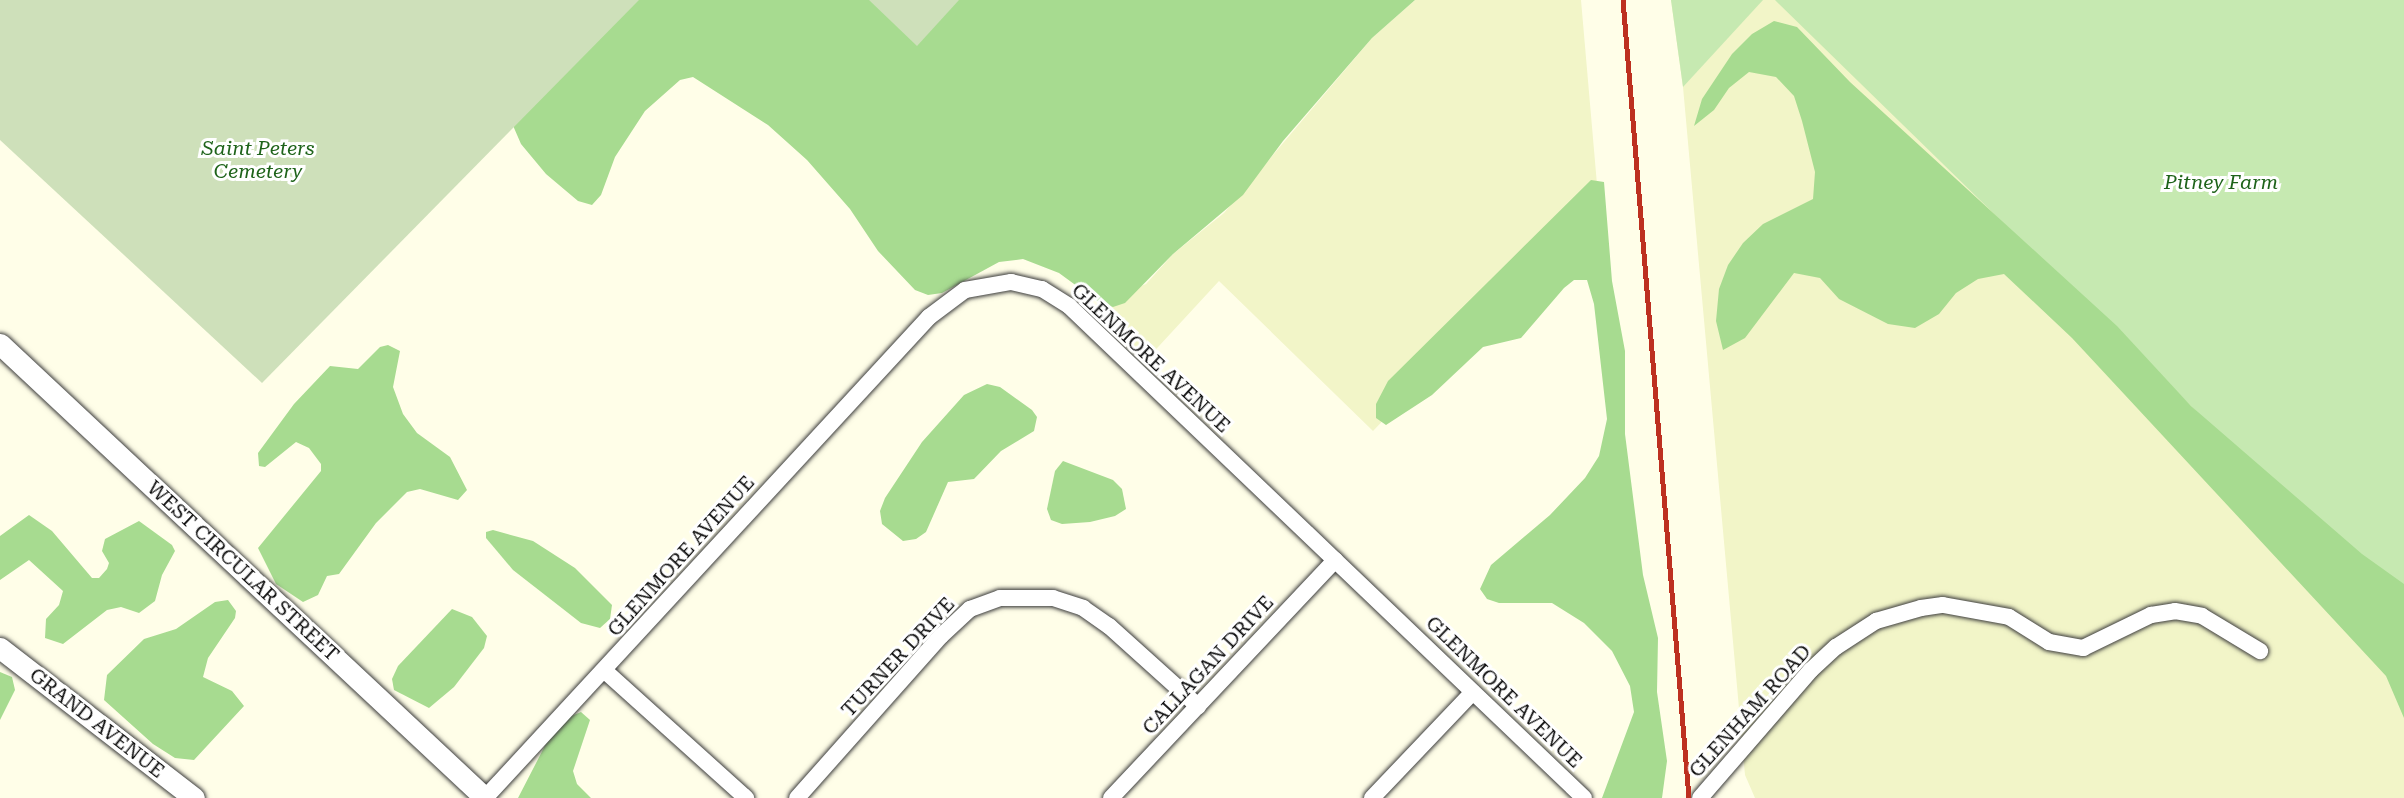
<!DOCTYPE html>
<style>
body{margin:0}
#map{position:relative;width:2404px;height:798px;overflow:hidden;background:#fffee8;font-family:"Roboto Serif",serif}
div>[style]{position:absolute}
.farmland>*{inset:0;background:#f2f5c8}
.green>*{inset:0;background:#c6e9b1}
.forest>*{inset:0;background:#a7db90}
.cemetery>*{inset:0;background:#cee0ba}
.roads{filter:drop-shadow(0 0 2px #3d3d3d) drop-shadow(0 0 2px #3d3d3d)}
.minor>*{height:16px;margin:-8px;padding:0 8px;transform-origin:8px;border-radius:8px;background:#fff}
.tertiary>*{height:21px;margin:-10.5px;padding:0 10.5px;transform-origin:10.5px;border-radius:10.5px;background:#fff}
.rail>*{height:4.5px;margin:-2.25px;padding:0 2.25px;transform-origin:2.25px;border-radius:2.25px;background:#bd3020}
span{translate:-50% -50%;white-space:nowrap;text-align:center;line-height:1.15;-webkit-text-stroke:6px #fff;paint-order:stroke}
.park-label{font-size:20px;color:#1e631a;font-style:italic}
.street-label{font-size:20px;color:#0a0a0a}
</style>
<div id="map">
<div class="farmland">
<i style="clip-path:polygon(1415px 0,1581px 0,1598px 196px,1373px 431px,1219px 281px,1147px 359px,1095px 305px,1146px 284px,1173px 254px,1224px 213px,1372px 38px)"></i>
<i style="clip-path:polygon(1671px 0,2404px 0,2404px 798px,1755px 798px,1745px 775px,1683px 87px)"></i>
</div>
<div class="green">
<i style="clip-path:polygon(1671px 0,1763px 0,1683px 87px)"></i>
<i style="clip-path:polygon(1775px 0,2404px 0,2404px 615px,2191px 406px)"></i>
</div>
<div class="forest">
<i style="clip-path:polygon(614px 0,1415px 0,1372px 38px,1283px 141px,1243px 195px,1173px 254px,1125px 303px,1113px 307px,1100px 303px,1059px 273px,1023px 259px,999px 262px,942px 293px,928px 295px,915px 290px,878px 251px,850px 209px,807px 160px,768px 125px,693px 77px,680px 80px,645px 111px,615px 157px,601px 195px,592px 205px,578px 201px,546px 174px,521px 144px,511px 121px)"></i>
<i style="clip-path:polygon(1774px 21px,1797px 27px,1850px 82px,2117px 326px,2191px 406px,2362px 554px,2404px 584px,2404px 718px,2386px 676px,2072px 338px,2004px 274px,1978px 279px,1956px 293px,1939px 314px,1915px 328px,1888px 324px,1839px 299px,1820px 278px,1794px 273px,1745px 338px,1723px 350px,1716px 321px,1719px 289px,1728px 265px,1743px 243px,1763px 224px,1813px 199px,1815px 172px,1802px 121px,1794px 96px,1776px 77px,1749px 72px,1729px 88px,1714px 110px,1694px 126px,1702px 99px,1732px 54px,1752px 34px)"></i>
<i style="clip-path:polygon(1591px 180px,1604px 182px,1612px 281px,1625px 351px,1625px 434px,1643px 575px,1658px 638px,1657px 692px,1667px 761px,1662px 798px,1602px 798px,1634px 712px,1630px 686px,1612px 651px,1584px 623px,1552px 603px,1499px 603px,1487px 599px,1480px 589px,1491px 565px,1550px 515px,1585px 478px,1599px 456px,1607px 419px,1594px 304px,1587px 280px,1574px 280px,1564px 288px,1521px 338px,1483px 347px,1432px 395px,1386px 425px,1376px 418px,1376px 404px,1388px 381px)"></i>
<i style="clip-path:polygon(388px 345px,400px 351px,393px 387px,403px 414px,417px 433px,450px 457px,467px 490px,458px 500px,420px 489px,407px 492px,376px 523px,339px 574px,327px 576px,318px 595px,303px 602px,276px 584px,258px 548px,321px 471px,321px 464px,309px 448px,296px 442px,265px 467px,259px 466px,258px 453px,294px 404px,330px 366px,358px 369px,380px 347px)"></i>
<i style="clip-path:polygon(987px 384px,1000px 387px,1032px 410px,1037px 417px,1034px 431px,1001px 451px,974px 479px,948px 482px,926px 532px,916px 539px,903px 541px,882px 524px,880px 511px,885px 498px,922px 442px,964px 395px)"></i>
<i style="clip-path:polygon(1063px 461px,1113px 480px,1122px 489px,1126px 509px,1115px 516px,1090px 522px,1062px 524px,1051px 520px,1047px 509px,1055px 471px)"></i>
<i style="clip-path:polygon(29px 515px,52px 531px,92px 578px,99px 578px,107px 569px,109px 563px,102px 551px,105px 539px,139px 521px,172px 545px,175px 551px,162px 575px,155px 601px,139px 613px,121px 607px,107px 610px,63px 644px,45px 638px,46px 619px,59px 605px,63px 591px,29px 560px,0 580px,0 536px)"></i>
<i style="clip-path:polygon(493px 530px,533px 541px,575px 568px,612px 605px,610px 619px,600px 628px,581px 623px,513px 570px,486px 538px,486px 532px)"></i>
<i style="clip-path:polygon(228px 600px,236px 611px,235px 618px,208px 658px,203px 677px,232px 691px,244px 706px,194px 760px,175px 758px,153px 744px,104px 700px,107px 675px,144px 639px,176px 629px,215px 602px)"></i>
<i style="clip-path:polygon(452px 609px,472px 617px,487px 636px,484px 648px,454px 687px,429px 708px,394px 690px,392px 679px,398px 666px)"></i>
<i style="clip-path:polygon(0 672px,12px 677px,15px 690px,0 720px)"></i>
<i style="clip-path:polygon(581px 712px,590px 720px,573px 771px,577px 784px,591px 798px,518px 798px,550px 736px,569px 717px)"></i>
</div>
<div class="cemetery">
<i style="clip-path:polygon(0 0,639px 0,262px 383px,0 140px)"></i>
<i style="clip-path:polygon(869px 0,959px 0,917px 46px)"></i>
</div>
<div class="roads">
<div class="minor">
<i style="left:605px;top:671px;width:190px;rotate:42deg"></i>
<i style="left:485px;top:798px;width:655px;rotate:-47.29deg"></i>
<i style="left:929px;top:317px;width:45px;rotate:-36.9deg"></i>
<i style="left:965px;top:290px;width:47px;rotate:-9.9deg"></i>
<i style="left:1011px;top:282px;width:32px;rotate:13deg"></i>
<i style="left:1042px;top:289px;width:32px;rotate:32deg"></i>
<i style="left:1069px;top:306px;width:712px;rotate:43.69deg"></i>
<i style="left:797px;top:798px;width:217px;rotate:-48.4deg"></i>
<i style="left:941px;top:636px;width:40px;rotate:-43deg"></i>
<i style="left:970px;top:609px;width:32px;rotate:-20deg"></i>
<i style="left:1000px;top:598px;width:53px"></i>
<i style="left:1053px;top:598px;width:32px;rotate:18deg"></i>
<i style="left:1083px;top:608px;width:32px;rotate:35deg"></i>
<i style="left:1109px;top:626px;width:120px;rotate:42deg"></i>
<i style="left:1111px;top:798px;width:327px;rotate:-46.7deg"></i>
<i style="left:1372px;top:798px;width:146px;rotate:-46.4deg"></i>
<i style="left:1700px;top:798px;width:169px;rotate:-49.1deg"></i>
<i style="left:1811px;top:670px;width:34px;rotate:-43deg"></i>
<i style="left:1836px;top:647px;width:48px;rotate:-33deg"></i>
<i style="left:1876px;top:621px;width:47px;rotate:-16.1deg"></i>
<i style="left:1921px;top:608px;width:22px;rotate:-8deg"></i>
<i style="left:1943px;top:605px;width:67px;rotate:10.3deg"></i>
<i style="left:2009px;top:617px;width:47px;rotate:32deg"></i>
<i style="left:2049px;top:642px;width:35px;rotate:10deg"></i>
<i style="left:2083px;top:648px;width:76px;rotate:-25.9deg"></i>
<i style="left:2151px;top:615px;width:24px;rotate:-9deg"></i>
<i style="left:2175px;top:611px;width:27px;rotate:10deg"></i>
<i style="left:2202px;top:616px;width:68px;rotate:31.1deg"></i>
</div>
<div class="tertiary">
<i style="left:0;top:344px;width:664px;rotate:43.11deg"></i>
<i style="left:0;top:648px;width:245px;rotate:37.7deg"></i>
</div>
</div>
<div class="rail">
<i style="left:1623px;top:0;width:801px;rotate:85.27deg"></i>
</div>
<div class="park-label">
<span style="left:258px;top:160px">Saint Peters<br>Cemetery</span>
<span style="left:2221px;top:182px">Pitney Farm</span>
</div>
<div class="street-label">
<span style="left:1151px;top:358px;rotate:43deg">GLENMORE AVENUE</span>
<span style="left:681px;top:556px;rotate:-48deg">GLENMORE AVENUE</span>
<span style="left:243px;top:571px;rotate:43deg">WEST CIRCULAR STREET</span>
<span style="left:898px;top:657px;rotate:-47deg">TURNER DRIVE</span>
<span style="left:1208px;top:665px;rotate:-47deg">CALLAGAN DRIVE</span>
<span style="left:1504px;top:692px;rotate:44deg">GLENMORE AVENUE</span>
<span style="left:1750px;top:711px;rotate:-48deg">GLENHAM ROAD</span>
<span style="left:97px;top:723px;rotate:38deg">GRAND AVENUE</span>
</div>
</div>
